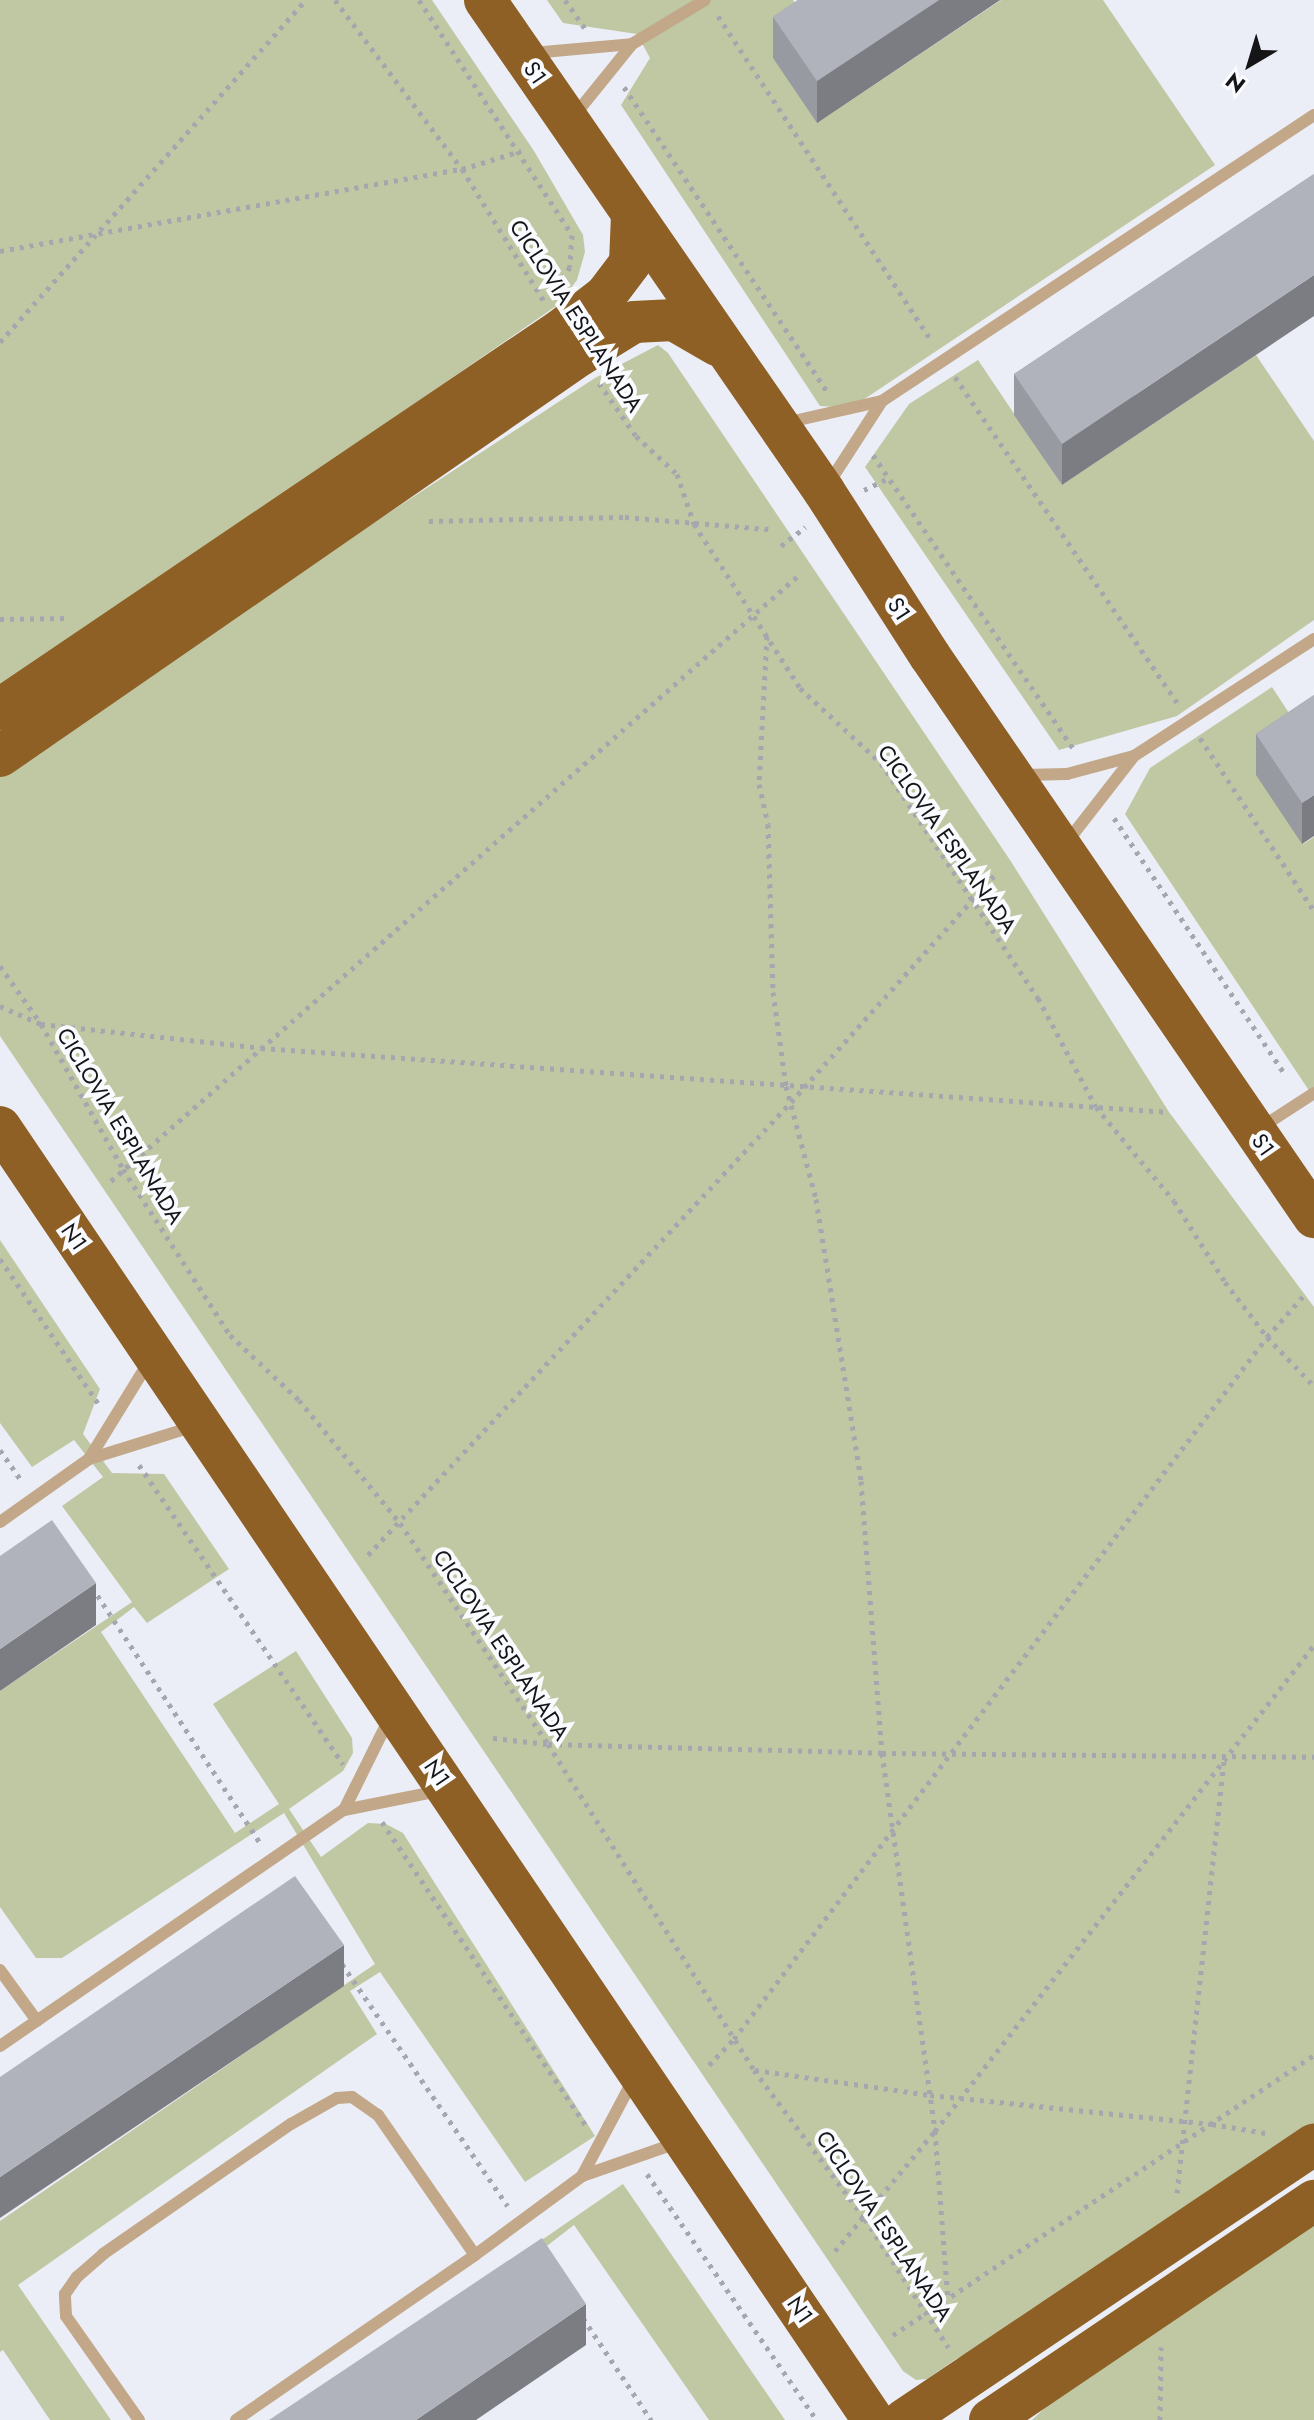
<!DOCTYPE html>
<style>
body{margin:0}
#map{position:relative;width:1314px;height:2420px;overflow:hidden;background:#ebeef7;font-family:Jost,sans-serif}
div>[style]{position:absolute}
.green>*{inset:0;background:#bfc8a3}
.path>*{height:5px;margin-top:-2.5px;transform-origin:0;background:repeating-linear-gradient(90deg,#a5a7af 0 4px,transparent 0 10px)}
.service>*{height:12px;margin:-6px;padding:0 6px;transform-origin:6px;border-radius:6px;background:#c2a789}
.trunk>*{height:42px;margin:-21px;padding:0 21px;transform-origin:21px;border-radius:21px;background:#8e6026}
.wall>*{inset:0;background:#979aa1}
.shaded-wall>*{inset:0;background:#7b7d83}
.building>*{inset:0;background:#b0b3bb}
span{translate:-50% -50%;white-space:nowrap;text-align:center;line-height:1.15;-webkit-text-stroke:8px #fafbff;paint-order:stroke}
.street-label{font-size:22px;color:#151518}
.north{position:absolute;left:1210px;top:24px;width:80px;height:80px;-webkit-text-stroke:6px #fafbff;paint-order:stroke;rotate:218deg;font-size:22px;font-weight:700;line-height:32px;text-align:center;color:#151518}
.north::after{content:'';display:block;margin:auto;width:28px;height:36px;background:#151518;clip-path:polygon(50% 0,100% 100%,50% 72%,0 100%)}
</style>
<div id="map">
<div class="green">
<i style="clip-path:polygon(0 0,432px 0,534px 151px,583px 235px,585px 252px,577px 280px,559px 304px,0 690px)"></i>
<i style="clip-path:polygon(547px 0,793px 0,813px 32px,817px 123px,1001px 0,1103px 0,1215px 165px,851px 408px,820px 406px,621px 105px,650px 58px,637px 34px,563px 23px)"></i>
<i style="clip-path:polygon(658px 345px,668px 353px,1010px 860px,1169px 1112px,1314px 1307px,1314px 2127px,1020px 2328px,956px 2359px,927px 2379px,916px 2380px,903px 2371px,0 1036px,0 767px,595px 378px)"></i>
<i style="clip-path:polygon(1256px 355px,1314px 441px,1314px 620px,1177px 716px,1059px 750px,865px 467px,909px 404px,978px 360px,1062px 485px)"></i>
<i style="clip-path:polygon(1272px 687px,1308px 742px,1303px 844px,1314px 837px,1314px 1098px,1125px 814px,1150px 768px)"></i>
<i style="clip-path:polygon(0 1240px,100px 1389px,83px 1434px,112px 1473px,164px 1474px,229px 1569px,147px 1623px,134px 1607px,101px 1632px,235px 1833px,279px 1804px,213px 1704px,296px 1651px,352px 1738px,353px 1753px,343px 1771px,289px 1809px,321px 1857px,368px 1823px,386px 1824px,403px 1833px,595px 2136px,525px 2182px,380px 1972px,350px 1991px,377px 2034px,18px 2285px,111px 2420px,50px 2420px,3px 2350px,0 2352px,0 2221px,375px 1964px,284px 1813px,62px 1958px,36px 1958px,0 1907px,0 1691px,132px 1602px,62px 1506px,103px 1477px,74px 1440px,32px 1467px,0 1423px)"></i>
<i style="clip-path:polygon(623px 2184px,785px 2420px,709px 2420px,574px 2225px,530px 2259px,280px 2420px)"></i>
<i style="clip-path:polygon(1314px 2222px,1314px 2420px,1032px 2420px,1064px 2390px)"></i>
</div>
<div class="path">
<i style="left:335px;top:0;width:211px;rotate:53.1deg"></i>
<i style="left:462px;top:169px;width:155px;rotate:58.2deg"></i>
<i style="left:419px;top:0;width:280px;rotate:56.9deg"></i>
<i style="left:572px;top:235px;width:32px;rotate:94deg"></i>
<i style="left:570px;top:267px;width:19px;rotate:126deg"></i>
<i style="left:565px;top:0;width:35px;rotate:55deg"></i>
<i style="left:718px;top:16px;width:390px;rotate:56.7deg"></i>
<i style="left:624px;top:87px;width:366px;rotate:56.3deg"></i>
<i style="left:0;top:251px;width:469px;rotate:-10.1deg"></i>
<i style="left:462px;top:169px;width:62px;rotate:-17deg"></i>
<i style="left:0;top:342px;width:459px;rotate:-48.2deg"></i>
<i style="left:955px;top:377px;width:394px;rotate:55.7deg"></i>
<i style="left:599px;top:383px;width:65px;rotate:55.1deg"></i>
<i style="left:636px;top:436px;width:56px;rotate:42.8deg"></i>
<i style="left:677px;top:474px;width:53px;rotate:71.2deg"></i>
<i style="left:694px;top:524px;width:195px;rotate:57.1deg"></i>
<i style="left:800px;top:688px;width:110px;rotate:42.8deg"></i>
<i style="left:881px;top:763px;width:283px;rotate:56.3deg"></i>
<i style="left:1038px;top:998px;width:123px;rotate:62deg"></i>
<i style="left:1096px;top:1107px;width:122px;rotate:50.3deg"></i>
<i style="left:1174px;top:1201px;width:96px;rotate:57.8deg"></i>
<i style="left:1225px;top:1282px;width:69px;rotate:52.6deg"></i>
<i style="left:1267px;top:1337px;width:68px;rotate:46.2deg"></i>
<i style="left:873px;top:455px;width:357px;rotate:55.7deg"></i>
<i style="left:864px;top:490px;width:28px;rotate:-26deg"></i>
<i style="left:429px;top:521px;width:196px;rotate:-1.2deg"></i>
<i style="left:625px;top:517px;width:144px;rotate:4.8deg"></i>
<i style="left:781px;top:546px;width:31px;rotate:-38deg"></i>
<i style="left:0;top:619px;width:67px;rotate:-0.9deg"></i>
<i style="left:767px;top:636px;width:148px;rotate:93.1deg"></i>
<i style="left:759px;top:784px;width:41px;rotate:77.3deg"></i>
<i style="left:768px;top:824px;width:168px;rotate:88.3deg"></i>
<i style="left:773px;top:992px;width:95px;rotate:82.1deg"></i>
<i style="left:786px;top:1086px;width:117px;rotate:75.1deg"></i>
<i style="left:816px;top:1199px;width:286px;rotate:80.9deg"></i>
<i style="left:861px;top:1481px;width:273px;rotate:85.6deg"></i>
<i style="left:882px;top:1753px;width:382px;rotate:82deg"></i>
<i style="left:935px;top:2131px;width:170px;rotate:85.6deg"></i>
<i style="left:1200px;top:738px;width:207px;rotate:56.6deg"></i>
<i style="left:1114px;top:818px;width:308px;rotate:56.3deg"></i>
<i style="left:0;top:966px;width:71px;rotate:54.7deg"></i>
<i style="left:41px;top:1024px;width:167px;rotate:60.5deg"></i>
<i style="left:123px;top:1169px;width:197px;rotate:57.2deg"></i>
<i style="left:230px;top:1335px;width:95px;rotate:43.3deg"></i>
<i style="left:299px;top:1400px;width:159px;rotate:50.6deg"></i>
<i style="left:400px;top:1523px;width:266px;rotate:56.2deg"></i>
<i style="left:548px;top:1744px;width:386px;rotate:57.7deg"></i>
<i style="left:754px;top:2070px;width:186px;rotate:53.3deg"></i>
<i style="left:865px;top:2219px;width:153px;rotate:57deg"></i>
<i style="left:0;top:1006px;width:45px;rotate:23.7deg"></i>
<i style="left:41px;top:1024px;width:221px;rotate:6.2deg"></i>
<i style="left:261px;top:1048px;width:910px;rotate:4.03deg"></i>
<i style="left:111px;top:1181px;width:918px;rotate:-41.38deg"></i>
<i style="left:0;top:1259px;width:174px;rotate:55.8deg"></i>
<i style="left:0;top:1450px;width:39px;rotate:55deg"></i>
<i style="left:139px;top:1465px;width:362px;rotate:55.7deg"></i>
<i style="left:368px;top:1555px;width:620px;rotate:-46.96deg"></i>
<i style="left:791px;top:1102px;width:310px;rotate:-48.1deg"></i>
<i style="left:92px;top:1587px;width:306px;rotate:56.7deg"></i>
<i style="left:493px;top:1738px;width:55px;rotate:6.2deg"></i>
<i style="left:548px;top:1744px;width:334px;rotate:1.5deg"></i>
<i style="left:882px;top:1753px;width:432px;rotate:0.5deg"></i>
<i style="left:382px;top:1822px;width:366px;rotate:56.1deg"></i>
<i style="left:342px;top:1964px;width:293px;rotate:55.6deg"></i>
<i style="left:709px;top:2065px;width:36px;rotate:-46deg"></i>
<i style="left:734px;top:2039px;width:881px;rotate:-52.79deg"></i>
<i style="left:1267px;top:1337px;width:57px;rotate:-48.5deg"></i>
<i style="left:755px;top:2070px;width:177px;rotate:8.1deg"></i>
<i style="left:930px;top:2095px;width:283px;rotate:5.9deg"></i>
<i style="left:1212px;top:2124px;width:54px;rotate:9.6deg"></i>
<i style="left:647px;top:2174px;width:299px;rotate:55.4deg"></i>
<i style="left:1177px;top:2193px;width:435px;rotate:-83.8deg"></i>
<i style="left:835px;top:2251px;width:156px;rotate:-50.2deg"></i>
<i style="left:935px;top:2131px;width:616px;rotate:-52.05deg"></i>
<i style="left:583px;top:2318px;width:123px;rotate:56.3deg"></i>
<i style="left:893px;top:2335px;width:506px;rotate:-33.63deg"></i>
<i style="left:1160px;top:2420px;width:73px;rotate:-89.2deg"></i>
</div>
<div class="service">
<i style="left:532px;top:53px;width:100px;rotate:-5.1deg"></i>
<i style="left:574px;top:116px;width:92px;rotate:-51.1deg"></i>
<i style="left:632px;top:44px;width:85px;rotate:-31.1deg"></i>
<i style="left:785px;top:423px;width:99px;rotate:-12.8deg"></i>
<i style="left:882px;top:401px;width:518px;rotate:-33.51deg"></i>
<i style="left:827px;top:486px;width:101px;rotate:-57.1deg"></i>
<i style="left:1023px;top:775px;width:44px;rotate:-1.3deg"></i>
<i style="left:1067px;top:774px;width:69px;rotate:-15deg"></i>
<i style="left:1134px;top:756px;width:215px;rotate:-33deg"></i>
<i style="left:1067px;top:842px;width:109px;rotate:-52.1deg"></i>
<i style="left:1260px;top:1128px;width:64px;rotate:-32.9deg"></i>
<i style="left:89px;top:1459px;width:113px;rotate:-58.4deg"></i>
<i style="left:0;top:1522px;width:109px;rotate:-35.3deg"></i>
<i style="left:89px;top:1459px;width:108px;rotate:-17.3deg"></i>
<i style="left:344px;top:1810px;width:102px;rotate:-63.7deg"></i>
<i style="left:0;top:1970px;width:63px;rotate:54deg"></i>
<i style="left:0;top:2046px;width:417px;rotate:-34.5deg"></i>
<i style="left:344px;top:1810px;width:96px;rotate:-11.4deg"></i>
<i style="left:582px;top:2176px;width:109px;rotate:-62deg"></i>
<i style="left:139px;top:2420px;width:127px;rotate:-125.1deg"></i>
<i style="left:66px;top:2316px;width:22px;rotate:-93deg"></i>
<i style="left:65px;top:2294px;width:21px;rotate:-55deg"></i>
<i style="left:77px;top:2277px;width:35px;rotate:-41deg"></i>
<i style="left:103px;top:2254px;width:229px;rotate:-34.7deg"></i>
<i style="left:291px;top:2124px;width:53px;rotate:-29.5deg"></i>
<i style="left:337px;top:2098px;width:15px;rotate:-4deg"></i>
<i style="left:352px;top:2097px;width:32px;rotate:35deg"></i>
<i style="left:378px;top:2115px;width:170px;rotate:55.3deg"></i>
<i style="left:236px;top:2420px;width:290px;rotate:-34.6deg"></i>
<i style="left:475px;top:2255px;width:133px;rotate:-36.4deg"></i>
<i style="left:582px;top:2176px;width:101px;rotate:-19.2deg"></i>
</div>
<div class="trunk">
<i style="left:485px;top:0;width:597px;rotate:55.38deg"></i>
<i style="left:824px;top:491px;width:196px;rotate:57.3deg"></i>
<i style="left:930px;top:656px;width:680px;rotate:55.61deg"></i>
<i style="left:0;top:709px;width:678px;rotate:-34.06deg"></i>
<i style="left:562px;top:329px;width:56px;rotate:-37.7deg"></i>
<i style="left:606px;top:295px;width:40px;rotate:-53deg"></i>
<i style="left:630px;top:263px;width:47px;rotate:-87.6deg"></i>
<i style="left:0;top:756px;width:705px;rotate:-34.66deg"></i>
<i style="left:580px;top:355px;width:63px;rotate:-31.4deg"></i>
<i style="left:634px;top:322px;width:40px;rotate:-2.9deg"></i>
<i style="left:674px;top:320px;width:50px;rotate:30.2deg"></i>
<i style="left:0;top:1127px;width:1560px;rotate:55.97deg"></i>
<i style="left:904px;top:2420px;width:494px;rotate:-33.9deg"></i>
<i style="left:990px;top:2420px;width:391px;rotate:-34.1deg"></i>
</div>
<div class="wall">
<i style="clip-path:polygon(798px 0,1000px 0,817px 123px,773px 58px,773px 17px)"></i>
<i style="clip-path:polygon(1314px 174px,1062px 485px,1014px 415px,1014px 374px)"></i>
<i style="clip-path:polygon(1314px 695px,1302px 844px,1256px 775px,1256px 734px)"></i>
</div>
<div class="shaded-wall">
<i style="clip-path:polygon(939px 0,1000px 0,817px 123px,817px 81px)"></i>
<i style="clip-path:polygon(1314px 275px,1314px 316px,1062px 485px,1062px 444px)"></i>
<i style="clip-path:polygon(1314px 795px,1314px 836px,1302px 844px,1302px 803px)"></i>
<i style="clip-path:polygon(96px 1583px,96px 1625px,0 1691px,0 1649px)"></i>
<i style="clip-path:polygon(344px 1945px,344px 1986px,0 2218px,0 2177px)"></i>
<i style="clip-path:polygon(586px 2304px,586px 2345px,476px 2420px,416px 2420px)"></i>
</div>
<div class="building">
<i style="clip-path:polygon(798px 0,939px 0,817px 81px,773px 17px)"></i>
<i style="clip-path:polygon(1314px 174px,1314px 275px,1062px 444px,1014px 374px)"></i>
<i style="clip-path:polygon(1314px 695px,1314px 795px,1302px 803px,1256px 734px)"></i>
<i style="clip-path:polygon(52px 1520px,96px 1583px,0 1649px,0 1556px)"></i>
<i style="clip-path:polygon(295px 1876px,344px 1945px,0 2177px,0 2077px)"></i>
<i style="clip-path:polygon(542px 2238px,586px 2304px,416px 2420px,269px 2420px)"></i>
</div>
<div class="street-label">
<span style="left:535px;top:73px;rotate:56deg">S1</span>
<span style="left:576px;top:316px;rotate:57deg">CICLOVIA ESPLANADA</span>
<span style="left:899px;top:609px;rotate:57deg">S1</span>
<span style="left:947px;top:839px;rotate:55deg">CICLOVIA ESPLANADA</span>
<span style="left:120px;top:1126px;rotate:59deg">CICLOVIA ESPLANADA</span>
<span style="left:1263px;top:1145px;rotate:55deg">S1</span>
<span style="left:74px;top:1237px;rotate:56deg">N1</span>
<span style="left:501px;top:1645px;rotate:56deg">CICLOVIA ESPLANADA</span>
<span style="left:437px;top:1773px;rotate:56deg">N1</span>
<span style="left:884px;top:2226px;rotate:56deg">CICLOVIA ESPLANADA</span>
<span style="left:800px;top:2310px;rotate:56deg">N1</span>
</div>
<div class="north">N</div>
</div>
